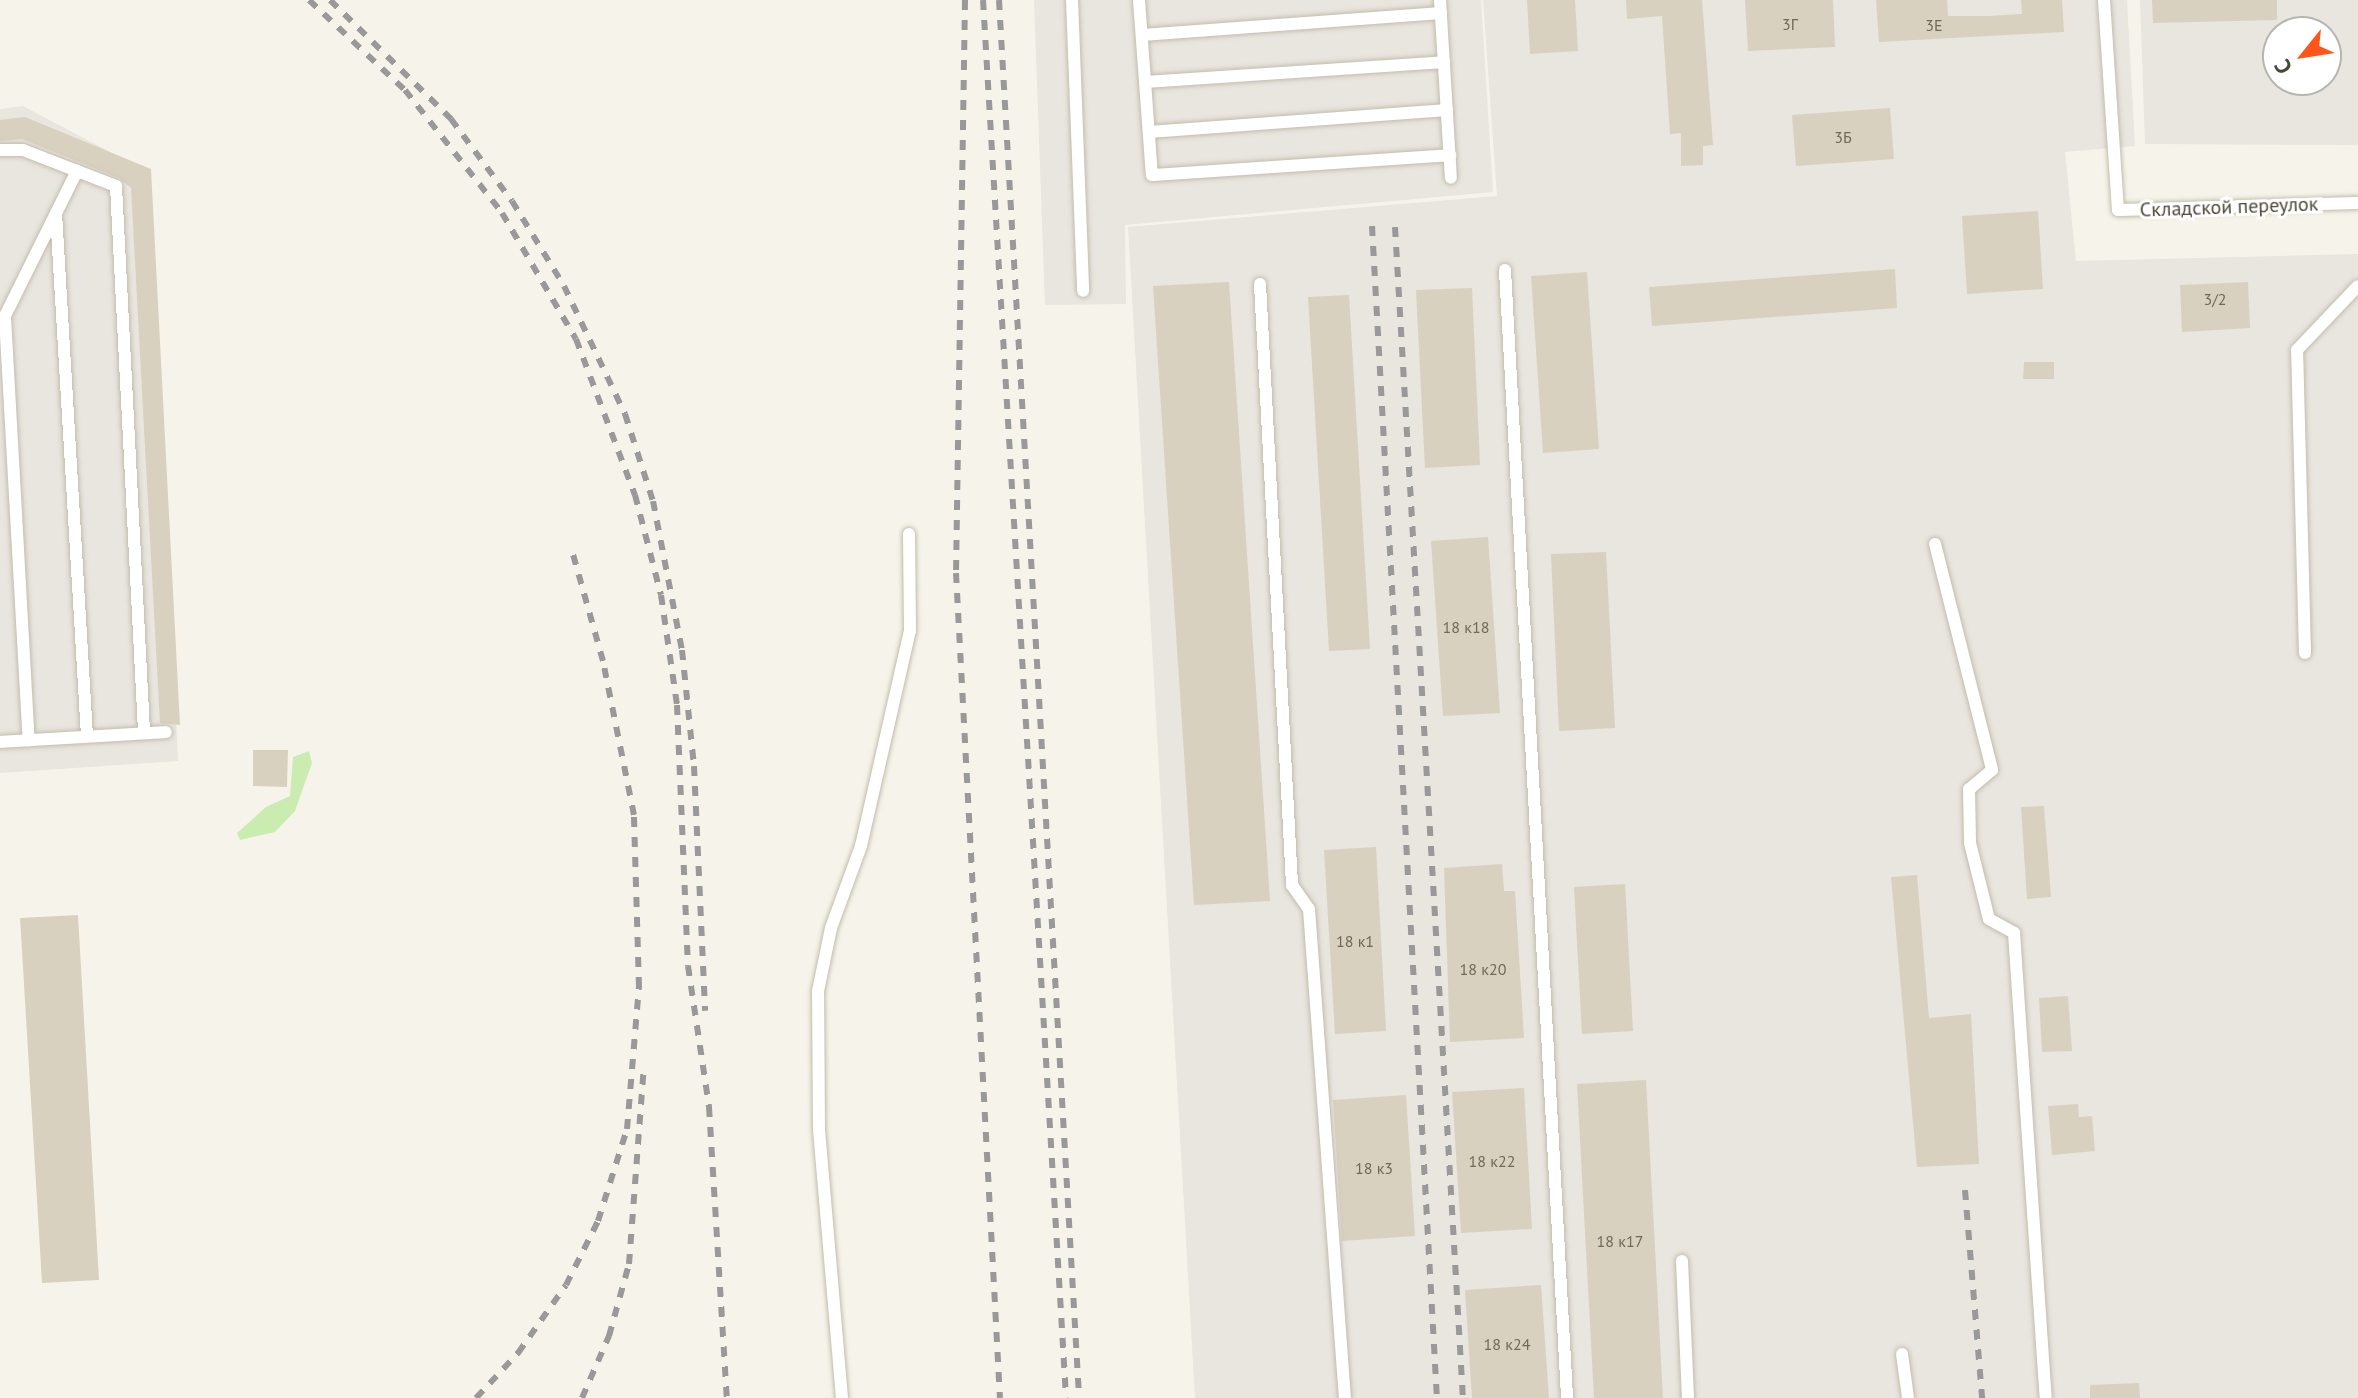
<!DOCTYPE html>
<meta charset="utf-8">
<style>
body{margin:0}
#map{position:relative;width:2358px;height:1398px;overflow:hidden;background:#f6f4ea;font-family:"PT Sans",sans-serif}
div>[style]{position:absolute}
.industrial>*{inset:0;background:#e9e5df}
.green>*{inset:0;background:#cbecb1}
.building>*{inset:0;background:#d9d1bf}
.roads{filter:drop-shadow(0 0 2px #c2bdac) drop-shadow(0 0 2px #c2bdac)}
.lane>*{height:12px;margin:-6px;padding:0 6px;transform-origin:6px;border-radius:6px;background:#fff}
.rail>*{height:6px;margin-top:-3px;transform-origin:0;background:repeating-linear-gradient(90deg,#999 0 10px,transparent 0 20px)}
span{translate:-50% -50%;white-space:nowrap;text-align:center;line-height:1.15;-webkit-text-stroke:6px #fff;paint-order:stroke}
.number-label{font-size:16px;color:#6e6959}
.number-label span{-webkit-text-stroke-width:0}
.street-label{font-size:20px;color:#4b4637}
.north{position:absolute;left:2262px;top:16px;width:80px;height:80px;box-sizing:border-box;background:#fff;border:2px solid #b7b5af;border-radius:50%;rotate:240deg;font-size:22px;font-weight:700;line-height:32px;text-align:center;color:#4b4637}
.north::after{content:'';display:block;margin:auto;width:28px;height:36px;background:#ff5518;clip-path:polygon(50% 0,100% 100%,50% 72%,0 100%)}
</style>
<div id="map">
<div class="industrial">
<i style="clip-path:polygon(1034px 0,1481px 0,1493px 192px,1125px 225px,1126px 304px,1045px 305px)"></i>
<i style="clip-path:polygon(1483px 0,2127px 0,2135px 146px,2065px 152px,2076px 261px,2358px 254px,2358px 1398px,1195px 1398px,1128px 227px,1497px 196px)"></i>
<i style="clip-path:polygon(evenodd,2140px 0,2358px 0,2358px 145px,2145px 144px,2140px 0,2278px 32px,2326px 32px,2326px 80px,2278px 80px,2278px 32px)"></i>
<i style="clip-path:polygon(23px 106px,150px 173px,178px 761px,0 773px,0 109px)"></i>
</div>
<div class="green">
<i style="clip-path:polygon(309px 751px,312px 763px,295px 811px,275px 832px,240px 840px,237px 833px,266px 807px,290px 796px,293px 757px)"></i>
</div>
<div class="building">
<i style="clip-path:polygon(1527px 0,1575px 0,1578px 51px,1530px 54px)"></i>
<i style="clip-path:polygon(1626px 0,1702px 0,1713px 145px,1703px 146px,1703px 165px,1681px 166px,1681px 133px,1670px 134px,1662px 16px,1627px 19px)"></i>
<i style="clip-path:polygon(1745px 0,1833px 0,1835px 47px,1748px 51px)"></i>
<i style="clip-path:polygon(1876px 0,1947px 0,1948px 16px,1989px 16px,2022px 14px,2021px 0,2062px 0,2064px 32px,1879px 42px)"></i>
<i style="clip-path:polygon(2152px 0,2277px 0,2277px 20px,2153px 23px)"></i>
<i style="clip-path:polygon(1890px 108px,1894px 159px,1796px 166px,1792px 115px)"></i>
<i style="clip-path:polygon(25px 117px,151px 169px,180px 725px,160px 723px,131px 188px,119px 178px,22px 139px,0 141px,0 120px)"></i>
<i style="clip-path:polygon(2038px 211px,2043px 289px,1967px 294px,1962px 216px)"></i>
<i style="clip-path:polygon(1895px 269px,1897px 308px,1652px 326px,1649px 287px)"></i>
<i style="clip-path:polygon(1587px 272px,1599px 449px,1543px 453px,1531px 276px)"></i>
<i style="clip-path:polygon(1229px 282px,1270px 901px,1194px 905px,1153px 286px)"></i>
<i style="clip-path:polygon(2248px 282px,2250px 328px,2182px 332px,2180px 285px)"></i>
<i style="clip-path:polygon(1472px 288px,1480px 465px,1425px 468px,1416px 290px)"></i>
<i style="clip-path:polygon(1349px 295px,1370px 649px,1329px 651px,1308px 297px)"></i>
<i style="clip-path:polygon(2024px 362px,2054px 362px,2054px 379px,2023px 379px)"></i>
<i style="clip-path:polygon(1488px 537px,1500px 713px,1443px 716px,1431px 541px)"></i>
<i style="clip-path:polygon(1606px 552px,1615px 728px,1559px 731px,1551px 554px)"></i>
<i style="clip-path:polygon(253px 750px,288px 750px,287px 787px,253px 786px)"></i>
<i style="clip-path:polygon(2044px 806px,2051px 897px,2027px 899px,2021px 807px)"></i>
<i style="clip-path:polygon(1376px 847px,1386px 1031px,1335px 1034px,1324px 850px)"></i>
<i style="clip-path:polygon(1502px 864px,1504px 891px,1515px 891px,1524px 1038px,1450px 1042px,1444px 868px)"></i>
<i style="clip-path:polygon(1917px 875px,1929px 1018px,1971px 1014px,1979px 1164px,1917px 1167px,1891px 877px)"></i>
<i style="clip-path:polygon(1625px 884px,1633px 1031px,1582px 1034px,1574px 887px)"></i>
<i style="clip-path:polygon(78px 915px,99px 1280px,42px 1283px,20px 918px)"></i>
<i style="clip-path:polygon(2068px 996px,2072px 1051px,2042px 1052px,2039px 998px)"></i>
<i style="clip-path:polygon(1646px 1080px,1663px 1398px,1594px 1398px,1577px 1084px)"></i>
<i style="clip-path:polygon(1524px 1088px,1532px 1229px,1461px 1233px,1452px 1092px)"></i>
<i style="clip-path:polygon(1406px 1095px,1415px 1236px,1342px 1241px,1333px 1100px)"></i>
<i style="clip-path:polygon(2078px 1104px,2079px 1117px,2092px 1116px,2095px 1151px,2052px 1155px,2048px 1106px)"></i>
<i style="clip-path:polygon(1541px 1285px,1549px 1398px,1472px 1398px,1465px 1290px)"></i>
<i style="clip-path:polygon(2139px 1383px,2140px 1398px,2090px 1398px,2090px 1385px)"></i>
</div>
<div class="roads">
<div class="lane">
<i style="left:1072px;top:0;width:291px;rotate:87.8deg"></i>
<i style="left:1139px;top:0;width:175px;rotate:85.8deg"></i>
<i style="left:1152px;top:175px;width:299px;rotate:-3.8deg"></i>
<i style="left:1440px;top:0;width:178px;rotate:86.5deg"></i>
<i style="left:2104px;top:0;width:210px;rotate:86.2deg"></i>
<i style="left:2118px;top:210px;width:240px;rotate:-1.7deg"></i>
<i style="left:1142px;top:35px;width:300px;rotate:-4.2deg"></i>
<i style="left:1145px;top:82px;width:300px;rotate:-3.8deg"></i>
<i style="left:1149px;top:132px;width:299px;rotate:-4.2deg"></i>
<i style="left:0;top:150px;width:23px"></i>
<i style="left:23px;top:150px;width:100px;rotate:21.2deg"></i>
<i style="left:116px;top:186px;width:547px;rotate:87.06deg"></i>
<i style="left:56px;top:213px;width:524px;rotate:86.61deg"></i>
<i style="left:1505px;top:270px;width:1130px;rotate:86.85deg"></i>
<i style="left:1260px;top:284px;width:602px;rotate:86.95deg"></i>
<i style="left:1292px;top:885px;width:29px;rotate:55deg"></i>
<i style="left:1309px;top:909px;width:490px;rotate:85.8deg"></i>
<i style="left:5px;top:317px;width:424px;rotate:86.8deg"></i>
<i style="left:1px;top:324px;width:171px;rotate:-63.6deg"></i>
<i style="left:1935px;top:544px;width:233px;rotate:75.8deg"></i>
<i style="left:1992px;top:770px;width:30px;rotate:140deg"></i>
<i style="left:1969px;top:789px;width:54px;rotate:88.9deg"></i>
<i style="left:1970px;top:843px;width:78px;rotate:76deg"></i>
<i style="left:1989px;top:919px;width:29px;rotate:29deg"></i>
<i style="left:2014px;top:933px;width:466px;rotate:86.1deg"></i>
<i style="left:2305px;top:653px;width:303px;rotate:-91.5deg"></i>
<i style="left:2297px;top:350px;width:88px;rotate:-46.4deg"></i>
<i style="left:0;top:742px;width:166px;rotate:-3.4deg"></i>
<i style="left:1682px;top:1261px;width:137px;rotate:87.5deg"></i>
<i style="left:1902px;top:1354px;width:44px;rotate:82.2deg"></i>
<i style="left:842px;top:1398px;width:270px;rotate:-94.9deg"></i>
<i style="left:819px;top:1129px;width:138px;rotate:-90.4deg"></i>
<i style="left:818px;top:991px;width:64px;rotate:-78.3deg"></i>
<i style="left:831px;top:928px;width:87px;rotate:-69.9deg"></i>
<i style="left:861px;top:846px;width:221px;rotate:-77.2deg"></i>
<i style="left:910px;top:631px;width:97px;rotate:-90.6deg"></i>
</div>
</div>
<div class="rail">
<i style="left:309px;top:0;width:132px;rotate:43.2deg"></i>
<i style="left:405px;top:90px;width:157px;rotate:51.7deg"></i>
<i style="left:502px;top:213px;width:146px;rotate:59.6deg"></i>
<i style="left:576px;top:339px;width:167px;rotate:69.3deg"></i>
<i style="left:635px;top:495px;width:103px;rotate:75.4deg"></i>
<i style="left:661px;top:595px;width:111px;rotate:81.7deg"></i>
<i style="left:677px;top:705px;width:261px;rotate:87.6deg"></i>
<i style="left:688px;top:966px;width:143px;rotate:81.5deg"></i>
<i style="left:709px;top:1107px;width:292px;rotate:86.5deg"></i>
<i style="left:330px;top:0;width:170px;rotate:44.5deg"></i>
<i style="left:451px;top:119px;width:102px;rotate:53.4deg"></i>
<i style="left:512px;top:201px;width:100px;rotate:58.5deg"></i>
<i style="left:564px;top:286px;width:142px;rotate:64.5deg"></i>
<i style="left:625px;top:414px;width:91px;rotate:72.2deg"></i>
<i style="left:653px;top:501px;width:152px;rotate:79deg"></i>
<i style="left:682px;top:650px;width:117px;rotate:84.1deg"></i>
<i style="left:694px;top:766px;width:245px;rotate:87.4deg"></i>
<i style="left:965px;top:0;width:573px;rotate:90.9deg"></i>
<i style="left:956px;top:573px;width:826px;rotate:86.95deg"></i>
<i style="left:983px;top:0;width:1400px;rotate:86.6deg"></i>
<i style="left:999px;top:0;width:1400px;rotate:86.72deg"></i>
<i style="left:1372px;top:226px;width:1174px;rotate:86.83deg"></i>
<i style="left:1395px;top:227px;width:1173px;rotate:86.68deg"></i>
<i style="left:1965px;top:1190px;width:209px;rotate:85.3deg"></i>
<i style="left:476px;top:1398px;width:62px;rotate:-47deg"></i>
<i style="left:518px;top:1353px;width:83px;rotate:-54.8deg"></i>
<i style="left:566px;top:1285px;width:72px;rotate:-63.4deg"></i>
<i style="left:598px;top:1221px;width:96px;rotate:-72.5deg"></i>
<i style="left:627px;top:1129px;width:143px;rotate:-85.2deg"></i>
<i style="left:639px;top:987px;width:172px;rotate:-91.7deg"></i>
<i style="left:634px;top:815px;width:157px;rotate:-101.4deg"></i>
<i style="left:603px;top:661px;width:111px;rotate:-105.7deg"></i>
<i style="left:582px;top:1398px;width:68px;rotate:-66.5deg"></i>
<i style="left:609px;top:1336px;width:75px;rotate:-74.5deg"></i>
<i style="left:629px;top:1264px;width:199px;rotate:-85.7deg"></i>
</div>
<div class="number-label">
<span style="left:1790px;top:24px">3Г</span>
<span style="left:1934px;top:25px">3Е</span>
<span style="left:1843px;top:137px">3Б</span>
<span style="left:2215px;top:299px">3/2</span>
<span style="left:1466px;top:627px">18 к18</span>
<span style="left:1355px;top:941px">18 к1</span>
<span style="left:1483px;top:969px">18 к20</span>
<span style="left:1492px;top:1161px">18 к22</span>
<span style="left:1374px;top:1168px">18 к3</span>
<span style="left:1620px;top:1241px">18 к17</span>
<span style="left:1507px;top:1344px">18 к24</span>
</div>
<div class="street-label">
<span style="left:2229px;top:207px;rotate:-2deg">Складской переулок</span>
</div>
<div class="north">С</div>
</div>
